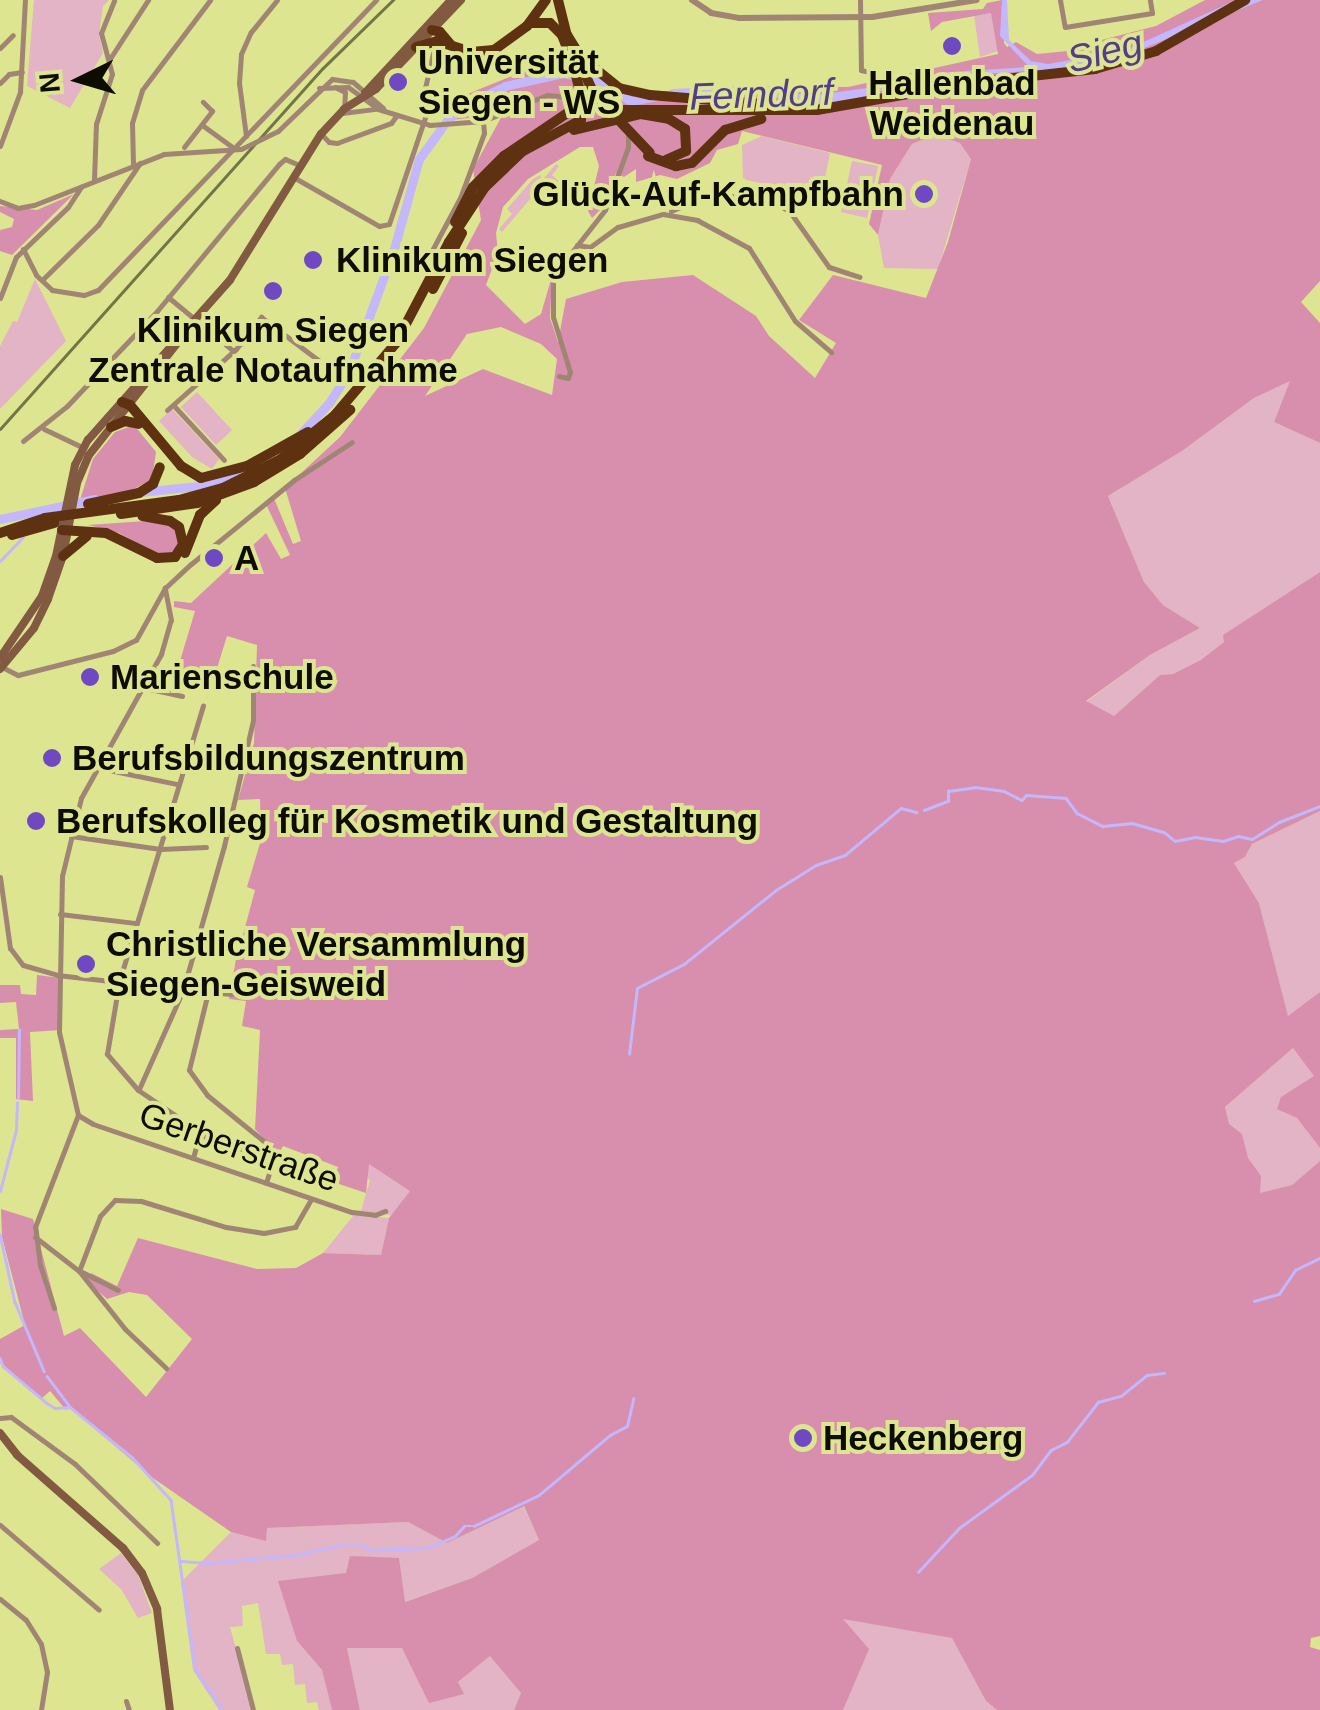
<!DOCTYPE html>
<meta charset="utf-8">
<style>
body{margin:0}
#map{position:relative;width:1320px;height:1710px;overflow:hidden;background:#dde590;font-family:Arial,sans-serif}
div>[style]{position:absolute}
.green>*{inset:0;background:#e3b3c6}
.forest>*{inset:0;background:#d78fad}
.water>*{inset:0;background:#c4b7fb}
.stream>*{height:2.5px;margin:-1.25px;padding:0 1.25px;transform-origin:1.25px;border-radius:1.25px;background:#c4b7fb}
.river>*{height:9px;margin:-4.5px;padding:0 4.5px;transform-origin:4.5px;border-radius:4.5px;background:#c4b7fb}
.minor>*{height:5px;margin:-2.5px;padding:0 2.5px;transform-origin:2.5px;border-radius:2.5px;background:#a18574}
.tertiary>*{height:6px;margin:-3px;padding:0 3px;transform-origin:3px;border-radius:3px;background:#a18574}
.secondary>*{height:8px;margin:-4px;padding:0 4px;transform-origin:4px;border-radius:4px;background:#825a41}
.trunk>*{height:10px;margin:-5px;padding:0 5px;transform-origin:5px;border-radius:5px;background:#5e3110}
.rail>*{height:2.5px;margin:-1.25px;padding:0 1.25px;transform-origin:1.25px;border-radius:1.25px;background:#727646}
.minor-bridge>*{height:5px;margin:-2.5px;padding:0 2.5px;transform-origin:2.5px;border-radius:2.5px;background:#a18574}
.trunk-bridge>*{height:10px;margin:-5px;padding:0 5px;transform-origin:5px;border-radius:5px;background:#5e3110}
.dots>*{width:28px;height:28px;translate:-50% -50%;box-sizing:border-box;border:5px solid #dde590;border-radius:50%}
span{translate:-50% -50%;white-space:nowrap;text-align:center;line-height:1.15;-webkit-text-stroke:8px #dde590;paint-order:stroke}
.poi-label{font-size:35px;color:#0c0d00;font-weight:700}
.left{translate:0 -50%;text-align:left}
.right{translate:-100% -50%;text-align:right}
.street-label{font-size:35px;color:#0c0d00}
.water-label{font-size:38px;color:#523d8b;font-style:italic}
.north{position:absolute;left:30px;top:30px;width:100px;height:100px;-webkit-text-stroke:8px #dde590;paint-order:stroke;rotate:265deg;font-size:28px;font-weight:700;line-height:40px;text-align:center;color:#0c0d00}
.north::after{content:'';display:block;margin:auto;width:35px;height:45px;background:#0c0d00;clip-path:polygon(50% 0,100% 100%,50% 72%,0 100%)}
</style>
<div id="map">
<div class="green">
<i style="clip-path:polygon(34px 0,109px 0,103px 6px,99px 34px,103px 53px,70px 108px,27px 86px)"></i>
<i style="clip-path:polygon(992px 13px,1001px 50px,980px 57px,974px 15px)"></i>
<i style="clip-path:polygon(936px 134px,954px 139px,966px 147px,971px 159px,938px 269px,884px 268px,878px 235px,890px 179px,912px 144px)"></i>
<i style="clip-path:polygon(762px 136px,830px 153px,821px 198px,743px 179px,742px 145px)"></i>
<i style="clip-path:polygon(852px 161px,878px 166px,867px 218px,841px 212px)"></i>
<i style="clip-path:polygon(556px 164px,559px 166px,552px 175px,564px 186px,543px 210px,530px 199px,502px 232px,499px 229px,512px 214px,507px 209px,533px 179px,541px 175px,539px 184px)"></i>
<i style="clip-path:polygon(35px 279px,66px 341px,0 409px,0 346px,13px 321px,17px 322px)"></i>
<i style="clip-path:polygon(1291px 380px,1274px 422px,1320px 443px,1320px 572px,1224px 635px,1224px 642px,1201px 661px,1173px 674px,1160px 675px,1114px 716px,1086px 702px,1150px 655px,1200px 628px,1163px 605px,1144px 582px,1108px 496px,1182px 451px,1254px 398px)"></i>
<i style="clip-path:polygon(197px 392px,232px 430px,216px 445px,181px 407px)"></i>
<i style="clip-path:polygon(172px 409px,219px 459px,212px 469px,192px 457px,159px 421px)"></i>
<i style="clip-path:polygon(1320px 811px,1320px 992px,1288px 1017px,1259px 903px,1234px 863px,1245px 857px,1252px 844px)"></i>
<i style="clip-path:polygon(1293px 1048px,1315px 1076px,1281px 1097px,1320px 1148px,1320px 1161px,1292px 1185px,1259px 1194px,1241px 1212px,1225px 1107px)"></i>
<i style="clip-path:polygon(362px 1155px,417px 1193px,391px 1215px,361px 1211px,370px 1180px,353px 1168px)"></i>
<i style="clip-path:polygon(354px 1215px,389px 1218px,381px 1255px,323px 1253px)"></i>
<i style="clip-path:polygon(523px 1505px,539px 1540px,472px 1578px,404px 1602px,399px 1559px,347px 1573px,297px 1641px,322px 1670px,332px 1710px,319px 1710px,317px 1702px,307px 1703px,305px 1684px,295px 1685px,293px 1664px,282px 1665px,280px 1654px,266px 1654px,258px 1603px,242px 1606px,243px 1626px,230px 1627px,253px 1710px,219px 1710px,193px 1670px,181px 1582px,231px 1532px,265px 1540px,266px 1528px,408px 1522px,447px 1543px)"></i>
<i style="clip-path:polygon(121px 1553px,138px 1575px,152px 1613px,138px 1618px,121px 1589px,99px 1569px)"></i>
<i style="clip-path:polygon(841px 1618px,953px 1638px,986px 1701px,997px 1710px,843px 1710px,868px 1649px)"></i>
<i style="clip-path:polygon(347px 1648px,402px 1648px,463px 1693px,458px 1682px,491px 1655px,521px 1693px,514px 1710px,360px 1710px)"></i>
</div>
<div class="forest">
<i style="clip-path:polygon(evenodd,1002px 0,1004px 43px,1007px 47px,1016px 42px,1037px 54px,1078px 50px,1078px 46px,1156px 26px,1205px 0,1320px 0,1320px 281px,1301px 302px,1320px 323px,1320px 443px,1274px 422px,1290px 381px,1254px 398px,1182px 451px,1108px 496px,1144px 582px,1163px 605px,1200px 628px,1150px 655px,1086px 701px,1114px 716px,1160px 675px,1173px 674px,1201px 660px,1224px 642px,1223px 635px,1320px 572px,1320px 811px,1252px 844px,1245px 857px,1234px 863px,1259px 903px,1288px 1016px,1320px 992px,1320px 1148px,1297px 1118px,1277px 1109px,1281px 1097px,1314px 1076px,1293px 1048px,1225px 1107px,1229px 1124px,1242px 1134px,1248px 1158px,1261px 1176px,1260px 1193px,1292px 1185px,1320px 1161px,1320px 1636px,1311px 1638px,1310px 1647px,1320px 1650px,1320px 1710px,997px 1710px,986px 1701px,952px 1638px,843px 1619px,869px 1649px,843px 1710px,514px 1710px,521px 1693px,490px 1656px,458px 1682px,464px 1694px,429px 1703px,402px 1648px,347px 1648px,360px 1710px,332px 1710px,322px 1670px,297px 1641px,278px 1581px,346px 1573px,350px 1556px,399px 1558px,405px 1602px,472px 1578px,539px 1540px,524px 1506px,447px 1543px,408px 1522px,267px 1528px,266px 1541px,231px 1532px,153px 1478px,70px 1408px,66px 1410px,50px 1391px,41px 1399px,2px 1367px,0 1358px,0 1339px,25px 1325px,2px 1237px,1px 1209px,33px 1219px,64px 1336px,80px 1328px,146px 1397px,192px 1339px,147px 1295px,129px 1292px,107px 1299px,87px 1281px,91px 1273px,117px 1286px,138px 1238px,257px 1269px,296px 1268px,323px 1253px,381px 1255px,389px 1218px,410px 1191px,369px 1164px,366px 1193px,333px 1182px,338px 1167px,283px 1146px,278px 1155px,255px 1129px,260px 1030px,242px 1026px,246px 1001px,229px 999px,236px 959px,227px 956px,230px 944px,240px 946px,255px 890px,247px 887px,261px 840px,260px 799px,238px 800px,254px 743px,257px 645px,227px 636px,213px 681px,177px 671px,195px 611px,174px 607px,174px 601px,191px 603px,266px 533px,281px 559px,290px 555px,265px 502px,273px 496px,293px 544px,301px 541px,285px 488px,340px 437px,424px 328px,481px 220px,473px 169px,503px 114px,451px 120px,448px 102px,559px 57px,637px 93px,754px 86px,848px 87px,998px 54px,991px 13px,942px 22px,931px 31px,928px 13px,983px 9px,987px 3px,1002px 0,742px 131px,882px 165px,869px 224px,878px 235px,890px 179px,912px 144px,936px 134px,960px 143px,971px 159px,948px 242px,926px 298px,833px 275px,799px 320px,836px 343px,815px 378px,769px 336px,756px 316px,693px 275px,622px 282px,566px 299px,558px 342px,550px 318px,552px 276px,541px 314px,525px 324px,486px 285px,498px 253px,496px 233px,503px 207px,528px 179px,580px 147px,593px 147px,599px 166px,588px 211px,592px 218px,603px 207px,616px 173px,624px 177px,636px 169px,636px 182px,660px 175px,677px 179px,710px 163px,717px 150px,738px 144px,742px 131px,1002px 0,501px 327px,541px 344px,557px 359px,552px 395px,483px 369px,425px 396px,467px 334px,501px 327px)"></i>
<i style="clip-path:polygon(74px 194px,12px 255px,0 251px,0 230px,12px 227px,14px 219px,0 212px,0 206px,37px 210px)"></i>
<i style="clip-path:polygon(134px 425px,156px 452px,152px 479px,127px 493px,80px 500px,93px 459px,115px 432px)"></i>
<i style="clip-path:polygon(146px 521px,170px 525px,176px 531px,180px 537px,174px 552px,162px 557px,119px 533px,88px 525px)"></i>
<i style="clip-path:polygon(37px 975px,61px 978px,61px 1030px,30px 1032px,33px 1101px,16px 1099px,16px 1038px,0 1038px,0 1030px,19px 1029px,16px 1002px,0 1003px,0 985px,20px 985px,21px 994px,36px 995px)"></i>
</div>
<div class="water">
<i style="clip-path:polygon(1002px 0,1007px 0,1009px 40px,1031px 61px,1048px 64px,1126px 50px,1236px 0,1263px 0,1117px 59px,1065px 69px,960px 75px,868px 94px,866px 90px,949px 72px,1029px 67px,1000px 36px)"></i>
</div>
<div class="stream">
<i style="left:0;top:561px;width:33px;rotate:-46deg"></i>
<i style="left:924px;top:810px;width:26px;rotate:-21deg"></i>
<i style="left:948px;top:801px;width:10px;rotate:-90deg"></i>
<i style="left:948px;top:791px;width:27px;rotate:-8deg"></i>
<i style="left:975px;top:787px;width:29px;rotate:8deg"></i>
<i style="left:1004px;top:791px;width:20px;rotate:27deg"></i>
<i style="left:1022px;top:800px;width:6px;rotate:-51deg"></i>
<i style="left:1026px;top:795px;width:40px;rotate:4.3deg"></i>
<i style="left:1066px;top:798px;width:19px;rotate:54deg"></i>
<i style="left:1077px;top:813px;width:29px;rotate:27deg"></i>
<i style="left:1103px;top:826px;width:29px;rotate:-6deg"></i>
<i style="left:1132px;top:823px;width:33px;rotate:16deg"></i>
<i style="left:1164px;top:832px;width:14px;rotate:39deg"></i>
<i style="left:1175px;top:841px;width:20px;rotate:-11deg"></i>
<i style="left:1195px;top:837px;width:28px;rotate:8deg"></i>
<i style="left:1223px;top:841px;width:16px;rotate:-18deg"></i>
<i style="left:1238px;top:836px;width:14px;rotate:12deg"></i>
<i style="left:1252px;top:839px;width:32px;rotate:-32deg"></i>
<i style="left:1279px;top:822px;width:44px;rotate:-21.3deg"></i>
<i style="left:629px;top:1054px;width:66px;rotate:-83.1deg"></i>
<i style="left:637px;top:988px;width:53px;rotate:-27.1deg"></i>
<i style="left:684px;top:964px;width:118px;rotate:-38.8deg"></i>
<i style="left:776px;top:890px;width:47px;rotate:-32deg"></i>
<i style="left:816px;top:865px;width:31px;rotate:-19deg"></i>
<i style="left:845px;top:855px;width:73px;rotate:-40deg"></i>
<i style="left:901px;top:808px;width:16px;rotate:15deg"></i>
<i style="left:18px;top:1098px;width:68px;rotate:-89.2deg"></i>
<i style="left:0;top:1191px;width:63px;rotate:-75.3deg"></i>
<i style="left:16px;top:1130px;width:27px;rotate:-88deg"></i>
<i style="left:0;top:1234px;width:70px;rotate:77.6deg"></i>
<i style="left:15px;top:1302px;width:75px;rotate:67.2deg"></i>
<i style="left:1254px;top:1301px;width:26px;rotate:-16deg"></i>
<i style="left:1279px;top:1294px;width:29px;rotate:-56deg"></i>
<i style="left:1295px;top:1270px;width:28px;rotate:-26deg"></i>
<i style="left:0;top:1358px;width:9px;rotate:69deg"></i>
<i style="left:3px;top:1366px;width:57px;rotate:40.1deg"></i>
<i style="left:47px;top:1403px;width:9px;rotate:32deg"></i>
<i style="left:55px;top:1408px;width:15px;rotate:-4deg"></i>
<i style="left:70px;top:1407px;width:81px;rotate:39deg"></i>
<i style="left:133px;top:1458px;width:57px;rotate:47.9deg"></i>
<i style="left:171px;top:1500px;width:171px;rotate:81.9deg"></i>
<i style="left:195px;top:1669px;width:50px;rotate:55.7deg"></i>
<i style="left:47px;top:1376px;width:36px;rotate:53deg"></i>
<i style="left:181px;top:1561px;width:27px;rotate:4deg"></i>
<i style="left:208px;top:1563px;width:87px;rotate:-5.3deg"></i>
<i style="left:295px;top:1555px;width:47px;rotate:-12.3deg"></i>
<i style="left:341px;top:1545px;width:22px"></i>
<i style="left:363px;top:1545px;width:9px;rotate:36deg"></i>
<i style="left:370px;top:1550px;width:57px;rotate:-2deg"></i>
<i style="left:427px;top:1548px;width:30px;rotate:-23deg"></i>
<i style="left:455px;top:1536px;width:13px;rotate:-48deg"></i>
<i style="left:464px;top:1526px;width:10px"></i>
<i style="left:474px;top:1526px;width:72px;rotate:-25.5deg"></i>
<i style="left:539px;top:1495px;width:93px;rotate:-40.2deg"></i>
<i style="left:610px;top:1435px;width:19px;rotate:-28deg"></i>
<i style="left:627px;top:1426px;width:28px;rotate:-77deg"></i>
<i style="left:918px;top:1572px;width:60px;rotate:-47deg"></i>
<i style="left:959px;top:1528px;width:90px;rotate:-36deg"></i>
<i style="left:1032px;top:1475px;width:31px;rotate:-53deg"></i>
<i style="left:1051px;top:1450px;width:18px;rotate:-27deg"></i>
<i style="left:1067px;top:1442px;width:51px;rotate:-52.2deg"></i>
<i style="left:1098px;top:1402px;width:24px;rotate:-15deg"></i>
<i style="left:1121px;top:1396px;width:33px;rotate:-39deg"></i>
<i style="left:1147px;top:1375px;width:17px;rotate:-7deg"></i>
</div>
<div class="river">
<i style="left:672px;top:93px;width:88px;rotate:-2.6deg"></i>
<i style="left:760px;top:89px;width:49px;rotate:12.9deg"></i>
<i style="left:808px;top:100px;width:68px;rotate:-7.7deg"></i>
<i style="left:301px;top:433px;width:41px;rotate:-47deg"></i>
<i style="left:329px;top:403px;width:40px;rotate:-58deg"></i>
<i style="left:350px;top:369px;width:128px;rotate:-69.9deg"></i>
<i style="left:394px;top:249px;width:93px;rotate:-74.5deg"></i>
<i style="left:419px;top:159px;width:49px;rotate:-54.1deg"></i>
<i style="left:448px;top:119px;width:26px;rotate:-37deg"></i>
<i style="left:469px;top:103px;width:40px;rotate:-25deg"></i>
<i style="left:505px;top:86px;width:59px;rotate:-12.6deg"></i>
<i style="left:563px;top:73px;width:32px;rotate:14deg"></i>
<i style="left:594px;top:81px;width:42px;rotate:28.4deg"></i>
<i style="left:631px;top:101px;width:26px;rotate:-11deg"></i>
<i style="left:140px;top:492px;width:68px;rotate:-5.9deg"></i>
<i style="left:208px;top:485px;width:41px;rotate:-22.8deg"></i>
<i style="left:0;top:519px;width:97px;rotate:-11.9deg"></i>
</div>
<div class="minor">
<i style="left:860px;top:0;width:70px;rotate:89.2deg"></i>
<i style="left:861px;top:70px;width:12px;rotate:14deg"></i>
<i style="left:1060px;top:0;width:27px;rotate:80deg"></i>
<i style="left:1065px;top:27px;width:88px;rotate:-9.1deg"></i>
<i style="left:1152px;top:13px;width:13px;rotate:-99deg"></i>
<i style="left:0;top:48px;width:18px;rotate:-45deg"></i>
<i style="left:109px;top:60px;width:72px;rotate:-57deg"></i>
<i style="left:0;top:83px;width:13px;rotate:-45deg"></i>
<i style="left:9px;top:74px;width:13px;rotate:-9deg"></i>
<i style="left:335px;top:87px;width:11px;rotate:27deg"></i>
<i style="left:345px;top:92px;width:17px;rotate:93deg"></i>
<i style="left:319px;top:88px;width:29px;rotate:-2deg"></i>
<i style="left:348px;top:87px;width:37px;rotate:36deg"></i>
<i style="left:378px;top:109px;width:54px;rotate:17.1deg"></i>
<i style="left:430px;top:125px;width:53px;rotate:-4.3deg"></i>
<i style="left:483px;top:121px;width:69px;rotate:-22.1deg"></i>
<i style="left:547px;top:95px;width:27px;rotate:6deg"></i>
<i style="left:574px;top:98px;width:35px;rotate:24deg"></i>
<i style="left:342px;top:113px;width:34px;rotate:-7deg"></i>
<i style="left:202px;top:125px;width:37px;rotate:36deg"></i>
<i style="left:278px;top:131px;width:75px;rotate:-43.9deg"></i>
<i style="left:332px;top:79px;width:21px;rotate:8deg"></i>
<i style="left:353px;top:82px;width:40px;rotate:41deg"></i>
<i style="left:321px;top:134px;width:11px;rotate:45deg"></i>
<i style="left:329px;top:142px;width:8px;rotate:7deg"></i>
<i style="left:337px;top:143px;width:58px;rotate:-20.3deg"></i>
<i style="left:391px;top:123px;width:10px;rotate:-53deg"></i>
<i style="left:246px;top:136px;width:53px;rotate:-97.5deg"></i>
<i style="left:239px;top:83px;width:29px;rotate:-86deg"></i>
<i style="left:241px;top:54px;width:24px;rotate:-66deg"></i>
<i style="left:251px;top:32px;width:41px;rotate:-50.9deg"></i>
<i style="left:0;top:146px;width:58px;rotate:-69.7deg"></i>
<i style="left:20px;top:92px;width:92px;rotate:-86.9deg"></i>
<i style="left:184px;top:147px;width:46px;rotate:-52.1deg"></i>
<i style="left:212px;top:111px;width:13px;rotate:-135deg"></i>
<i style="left:133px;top:164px;width:41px;rotate:-91.4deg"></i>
<i style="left:132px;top:123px;width:34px;rotate:-73deg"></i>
<i style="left:142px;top:90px;width:113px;rotate:-52.9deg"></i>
<i style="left:295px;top:178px;width:97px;rotate:29.7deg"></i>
<i style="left:379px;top:226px;width:10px;rotate:-11deg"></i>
<i style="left:389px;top:224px;width:115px;rotate:-71.3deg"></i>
<i style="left:426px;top:115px;width:27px;rotate:-92deg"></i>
<i style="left:425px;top:88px;width:36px;rotate:-77deg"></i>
<i style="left:94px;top:180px;width:56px;rotate:-88deg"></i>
<i style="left:96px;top:124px;width:52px;rotate:-72.3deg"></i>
<i style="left:112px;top:74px;width:42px;rotate:-105deg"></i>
<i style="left:101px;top:33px;width:35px;rotate:-68deg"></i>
<i style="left:0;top:201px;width:19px;rotate:21deg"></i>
<i style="left:18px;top:208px;width:16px;rotate:-11deg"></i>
<i style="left:34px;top:205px;width:140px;rotate:-21.4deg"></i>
<i style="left:671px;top:211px;width:40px;rotate:-23.4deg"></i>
<i style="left:708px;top:195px;width:59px;rotate:2.9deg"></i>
<i style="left:767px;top:198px;width:27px;rotate:31deg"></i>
<i style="left:790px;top:212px;width:67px;rotate:54.7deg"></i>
<i style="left:829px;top:267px;width:32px;rotate:18deg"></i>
<i style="left:577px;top:245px;width:13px;rotate:9deg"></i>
<i style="left:590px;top:247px;width:34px;rotate:-36deg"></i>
<i style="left:618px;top:227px;width:47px;rotate:-16.1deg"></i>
<i style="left:663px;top:214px;width:35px;rotate:10deg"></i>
<i style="left:697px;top:220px;width:59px;rotate:28.3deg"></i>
<i style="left:749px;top:248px;width:86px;rotate:57.8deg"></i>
<i style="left:795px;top:321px;width:48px;rotate:40.7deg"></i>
<i style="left:23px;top:249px;width:29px;rotate:63deg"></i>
<i style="left:36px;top:275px;width:22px;rotate:43deg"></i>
<i style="left:52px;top:290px;width:32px;rotate:9deg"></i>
<i style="left:84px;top:295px;width:15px;rotate:-20deg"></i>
<i style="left:98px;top:290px;width:402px;rotate:-46.2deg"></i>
<i style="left:420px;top:263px;width:11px;rotate:-38deg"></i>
<i style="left:429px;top:256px;width:66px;rotate:-61.9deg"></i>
<i style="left:460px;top:198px;width:69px;rotate:-69.7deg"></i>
<i style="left:484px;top:133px;width:12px;rotate:-95deg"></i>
<i style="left:42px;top:280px;width:78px;rotate:-44.5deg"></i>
<i style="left:98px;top:225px;width:75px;rotate:-55.9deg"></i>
<i style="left:168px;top:297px;width:83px;rotate:39.6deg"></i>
<i style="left:0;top:298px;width:44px;rotate:-68.7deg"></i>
<i style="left:16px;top:257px;width:72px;rotate:-43.9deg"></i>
<i style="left:68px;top:207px;width:24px;rotate:-57deg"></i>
<i style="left:217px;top:339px;width:14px;rotate:-8deg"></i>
<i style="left:231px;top:337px;width:13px;rotate:29deg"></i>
<i style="left:318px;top:360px;width:13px;rotate:48deg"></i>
<i style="left:559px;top:376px;width:9px;rotate:13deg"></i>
<i style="left:568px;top:378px;width:6px;rotate:-72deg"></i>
<i style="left:570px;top:372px;width:58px;rotate:-107.2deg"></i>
<i style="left:553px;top:317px;width:41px;rotate:-90deg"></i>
<i style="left:553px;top:276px;width:84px;rotate:-51.8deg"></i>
<i style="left:605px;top:210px;width:67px;rotate:-69.9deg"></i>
<i style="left:628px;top:147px;width:15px;rotate:-90deg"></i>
<i style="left:175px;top:407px;width:72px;rotate:47.2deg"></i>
<i style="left:167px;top:410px;width:92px;rotate:-41.5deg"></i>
<i style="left:236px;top:349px;width:41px;rotate:-52deg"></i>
<i style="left:261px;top:317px;width:71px;rotate:37deg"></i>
<i style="left:318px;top:360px;width:26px;rotate:130deg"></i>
<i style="left:44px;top:429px;width:44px;rotate:25.4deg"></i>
<i style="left:23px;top:441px;width:56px;rotate:-38.5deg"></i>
<i style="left:67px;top:406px;width:131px;rotate:-46.5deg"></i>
<i style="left:157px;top:311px;width:191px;rotate:-50.3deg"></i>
<i style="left:279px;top:164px;width:8px;rotate:-40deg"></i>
<i style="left:285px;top:159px;width:15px;rotate:23deg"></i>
<i style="left:2px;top:667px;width:18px;rotate:27deg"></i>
<i style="left:18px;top:675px;width:98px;rotate:-14.2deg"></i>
<i style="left:113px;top:651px;width:25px;rotate:-26deg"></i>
<i style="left:136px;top:640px;width:60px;rotate:-60.9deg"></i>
<i style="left:165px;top:588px;width:35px;rotate:-43deg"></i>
<i style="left:191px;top:564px;width:133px;rotate:-39.2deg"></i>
<i style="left:294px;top:480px;width:69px;rotate:-33.2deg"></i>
<i style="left:141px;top:687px;width:42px;rotate:12.4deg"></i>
<i style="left:99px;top:768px;width:80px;rotate:11.6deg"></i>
<i style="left:71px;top:836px;width:90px;rotate:8.3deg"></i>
<i style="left:160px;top:849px;width:46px;rotate:-2.5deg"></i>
<i style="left:0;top:877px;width:72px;rotate:82deg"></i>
<i style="left:10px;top:948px;width:21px;rotate:53deg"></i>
<i style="left:23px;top:965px;width:35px;rotate:16deg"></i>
<i style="left:57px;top:975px;width:152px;rotate:6.4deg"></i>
<i style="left:208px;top:992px;width:80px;rotate:103.7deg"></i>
<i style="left:189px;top:1070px;width:31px;rotate:54deg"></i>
<i style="left:207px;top:1095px;width:82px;rotate:39.1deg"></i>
<i style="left:271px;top:1147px;width:11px;rotate:75deg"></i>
<i style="left:274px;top:1158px;width:26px;rotate:108deg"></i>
<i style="left:60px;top:914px;width:77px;rotate:6.8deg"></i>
<i style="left:208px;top:992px;width:24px;rotate:5deg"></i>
<i style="left:139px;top:1089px;width:108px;rotate:-66deg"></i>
<i style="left:183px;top:990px;width:150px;rotate:-74.1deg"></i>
<i style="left:224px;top:846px;width:129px;rotate:-77deg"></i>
<i style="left:253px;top:720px;width:54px;rotate:-90deg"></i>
<i style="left:78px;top:1115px;width:17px;rotate:31deg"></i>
<i style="left:93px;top:1124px;width:274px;rotate:18.8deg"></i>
<i style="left:352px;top:1212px;width:23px;rotate:7deg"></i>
<i style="left:375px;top:1215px;width:11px;rotate:-22deg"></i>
<i style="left:199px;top:1135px;width:44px;rotate:18.4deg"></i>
<i style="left:193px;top:1158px;width:24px;rotate:-75deg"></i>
<i style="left:199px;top:1135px;width:9px;rotate:-126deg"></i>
<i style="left:194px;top:1128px;width:68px;rotate:-145.8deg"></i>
<i style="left:138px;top:1090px;width:48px;rotate:-130.7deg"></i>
<i style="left:107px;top:1054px;width:73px;rotate:-80.5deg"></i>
<i style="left:119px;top:982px;width:289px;rotate:-73.1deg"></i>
<i style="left:35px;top:1237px;width:56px;rotate:37.7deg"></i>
<i style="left:79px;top:1271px;width:74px;rotate:51.6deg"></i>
<i style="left:125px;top:1329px;width:57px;rotate:43.6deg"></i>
<i style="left:79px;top:1271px;width:59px;rotate:-69.1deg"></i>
<i style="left:100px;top:1216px;width:22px;rotate:-47deg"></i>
<i style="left:115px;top:1200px;width:26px;rotate:2deg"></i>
<i style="left:141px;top:1201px;width:89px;rotate:17deg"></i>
<i style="left:226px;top:1227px;width:38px;rotate:9deg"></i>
<i style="left:264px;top:1233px;width:32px;rotate:-11deg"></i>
<i style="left:295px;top:1227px;width:32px;rotate:-60deg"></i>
<i style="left:82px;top:1272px;width:40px;rotate:26.6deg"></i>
<i style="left:54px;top:1308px;width:45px;rotate:-108deg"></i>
<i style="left:40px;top:1265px;width:38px;rotate:-97deg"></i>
<i style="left:35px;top:1227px;width:120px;rotate:-69deg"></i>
<i style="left:78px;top:1115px;width:85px;rotate:-102.9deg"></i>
<i style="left:59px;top:1032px;width:156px;rotate:-88.9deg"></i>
<i style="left:62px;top:876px;width:80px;rotate:-76.3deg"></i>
<i style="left:81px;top:798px;width:165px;rotate:-60.9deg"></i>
<i style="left:161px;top:654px;width:35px;rotate:-74deg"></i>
<i style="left:171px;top:620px;width:33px;rotate:-101deg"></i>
<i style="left:0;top:1418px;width:11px;rotate:-5deg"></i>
<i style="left:11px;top:1417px;width:79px;rotate:36.3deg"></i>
<i style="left:75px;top:1464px;width:114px;rotate:43.9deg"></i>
<i style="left:0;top:1525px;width:130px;rotate:40.6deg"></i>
<i style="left:0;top:1599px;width:33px;rotate:39deg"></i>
<i style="left:26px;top:1620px;width:28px;rotate:58deg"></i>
<i style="left:41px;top:1644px;width:29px;rotate:78deg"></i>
<i style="left:47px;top:1672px;width:38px;rotate:99deg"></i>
<i style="left:237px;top:1648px;width:64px;rotate:75.5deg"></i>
<i style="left:126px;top:1701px;width:9px;rotate:72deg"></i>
</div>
<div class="tertiary">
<i style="left:692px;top:0;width:23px;rotate:34deg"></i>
<i style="left:711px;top:13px;width:28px;rotate:10deg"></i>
<i style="left:739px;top:18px;width:133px;rotate:-0.4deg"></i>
<i style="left:872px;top:17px;width:106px;rotate:-9.2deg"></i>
</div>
<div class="secondary">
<i style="left:365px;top:93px;width:127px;rotate:-47.2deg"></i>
<i style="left:0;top:658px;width:75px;rotate:-55.9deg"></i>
<i style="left:42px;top:596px;width:42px;rotate:-70.7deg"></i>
<i style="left:56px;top:556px;width:93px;rotate:-78.2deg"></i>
<i style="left:75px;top:465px;width:28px;rotate:-63deg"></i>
<i style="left:88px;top:440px;width:214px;rotate:-48.4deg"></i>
<i style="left:230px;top:280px;width:172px;rotate:-58.1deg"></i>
<i style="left:321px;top:134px;width:34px;rotate:-47deg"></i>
<i style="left:344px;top:109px;width:38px;rotate:-32deg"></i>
<i style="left:376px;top:89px;width:123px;rotate:-46.3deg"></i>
<i style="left:0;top:669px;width:53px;rotate:-50.3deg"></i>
<i style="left:34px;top:628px;width:32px;rotate:-64deg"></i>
<i style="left:48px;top:599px;width:46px;rotate:-70.8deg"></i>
<i style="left:63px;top:556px;width:74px;rotate:-79.1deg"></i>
<i style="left:77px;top:483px;width:30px;rotate:-67deg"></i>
<i style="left:89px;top:455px;width:169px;rotate:-51.7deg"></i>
<i style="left:0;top:1433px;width:28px;rotate:52deg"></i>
<i style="left:17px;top:1455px;width:141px;rotate:41.3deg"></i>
<i style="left:123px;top:1548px;width:31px;rotate:53deg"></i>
<i style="left:142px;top:1573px;width:39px;rotate:67deg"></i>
<i style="left:157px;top:1609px;width:102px;rotate:82.7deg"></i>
</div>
<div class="trunk">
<i style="left:558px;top:0;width:36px;rotate:76deg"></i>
<i style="left:567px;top:35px;width:26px;rotate:58deg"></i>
<i style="left:581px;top:57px;width:49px;rotate:39.2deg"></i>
<i style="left:619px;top:88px;width:32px;rotate:13deg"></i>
<i style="left:650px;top:95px;width:136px;rotate:4.6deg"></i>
<i style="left:532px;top:23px;width:18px"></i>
<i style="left:550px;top:23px;width:17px;rotate:45deg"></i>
<i style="left:432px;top:30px;width:8px;rotate:14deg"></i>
<i style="left:440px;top:32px;width:16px;rotate:50deg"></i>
<i style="left:562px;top:35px;width:31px;rotate:69deg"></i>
<i style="left:416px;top:47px;width:22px;rotate:-16deg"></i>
<i style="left:437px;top:41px;width:36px;rotate:18deg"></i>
<i style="left:471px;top:52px;width:23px;rotate:-5deg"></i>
<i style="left:494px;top:50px;width:41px;rotate:-36deg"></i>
<i style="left:527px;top:26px;width:32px;rotate:-54deg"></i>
<i style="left:623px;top:110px;width:194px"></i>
<i style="left:817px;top:110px;width:161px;rotate:-10deg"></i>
<i style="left:976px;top:82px;width:120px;rotate:-6.2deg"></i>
<i style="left:1095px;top:69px;width:64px;rotate:-16.4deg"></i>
<i style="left:1156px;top:51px;width:103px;rotate:-29.8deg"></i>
<i style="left:641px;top:114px;width:28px;rotate:10deg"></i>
<i style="left:669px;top:119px;width:19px;rotate:32deg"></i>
<i style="left:685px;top:129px;width:22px;rotate:87deg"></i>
<i style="left:686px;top:151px;width:22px;rotate:156deg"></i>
<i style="left:648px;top:156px;width:30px;rotate:20deg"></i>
<i style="left:676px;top:166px;width:16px;rotate:-11deg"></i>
<i style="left:692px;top:163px;width:47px;rotate:-45deg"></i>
<i style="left:725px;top:130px;width:38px;rotate:-17deg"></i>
<i style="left:455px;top:222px;width:39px;rotate:-63deg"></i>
<i style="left:473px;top:187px;width:44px;rotate:-45deg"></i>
<i style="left:504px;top:156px;width:87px;rotate:-34.2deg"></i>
<i style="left:433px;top:289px;width:63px;rotate:-62.6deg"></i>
<i style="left:122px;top:402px;width:9px;rotate:21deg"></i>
<i style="left:130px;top:405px;width:80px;rotate:50.1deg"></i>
<i style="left:181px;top:466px;width:23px;rotate:31deg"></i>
<i style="left:201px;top:478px;width:48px;rotate:-14.6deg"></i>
<i style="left:247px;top:466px;width:70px;rotate:-29.1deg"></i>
<i style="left:335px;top:415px;width:94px;rotate:-49.7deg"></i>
<i style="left:396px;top:343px;width:114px;rotate:-62.3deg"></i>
<i style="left:449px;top:242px;width:66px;rotate:-56.8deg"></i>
<i style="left:485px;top:187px;width:52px;rotate:-43.5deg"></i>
<i style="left:523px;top:151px;width:66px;rotate:-28.1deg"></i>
<i style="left:111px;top:427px;width:15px;rotate:-23deg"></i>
<i style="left:125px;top:421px;width:14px;rotate:12deg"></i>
<i style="left:121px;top:514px;width:77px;rotate:-8.2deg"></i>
<i style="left:197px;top:503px;width:61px;rotate:-20.2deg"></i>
<i style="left:254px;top:482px;width:54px;rotate:-31.3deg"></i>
<i style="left:300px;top:454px;width:67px;rotate:-41.3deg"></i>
<i style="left:62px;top:530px;width:44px;rotate:3.9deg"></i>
<i style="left:106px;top:533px;width:57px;rotate:26.1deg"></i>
<i style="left:157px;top:558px;width:18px;rotate:-3deg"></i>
<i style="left:175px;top:557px;width:15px;rotate:-58deg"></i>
<i style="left:183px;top:544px;width:17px;rotate:-103deg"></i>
<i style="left:179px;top:527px;width:11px;rotate:-146deg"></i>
<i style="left:170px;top:521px;width:28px;rotate:-170deg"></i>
<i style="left:0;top:533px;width:47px;rotate:-18.4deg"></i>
<i style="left:185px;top:553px;width:41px;rotate:-68.5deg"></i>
<i style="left:200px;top:515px;width:22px;rotate:-43deg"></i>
<i style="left:63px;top:556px;width:31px;rotate:-40deg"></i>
</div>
<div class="rail">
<i style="left:0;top:429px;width:484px;rotate:-48.2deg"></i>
<i style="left:323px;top:68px;width:98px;rotate:-44.2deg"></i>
</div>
<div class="minor-bridge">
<i style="left:164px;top:154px;width:77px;rotate:-3.7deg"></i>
<i style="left:241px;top:149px;width:41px;rotate:-25.9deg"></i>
</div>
<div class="trunk-bridge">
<i style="left:567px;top:35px;width:65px;rotate:65.4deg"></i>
<i style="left:594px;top:94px;width:81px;rotate:46.5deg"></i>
<i style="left:573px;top:65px;width:27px;rotate:75deg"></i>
<i style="left:580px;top:91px;width:16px;rotate:104deg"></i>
<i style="left:574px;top:130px;width:69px;rotate:-13.4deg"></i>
<i style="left:88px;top:504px;width:52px;rotate:-12.2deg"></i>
<i style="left:139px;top:493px;width:17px;rotate:-33deg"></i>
<i style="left:153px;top:484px;width:18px;rotate:-68deg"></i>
<i style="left:45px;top:518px;width:135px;rotate:-7.7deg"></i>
<i style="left:179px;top:500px;width:46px;rotate:-15.3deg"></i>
<i style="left:223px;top:488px;width:65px;rotate:-26.6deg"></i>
<i style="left:281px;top:459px;width:76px;rotate:-39.1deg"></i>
<i style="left:12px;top:535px;width:44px;rotate:-15.9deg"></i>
</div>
<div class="dots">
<i style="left:952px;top:46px;background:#6e49c2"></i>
<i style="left:398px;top:82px;background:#6e49c2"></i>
<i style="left:924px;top:194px;background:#6e49c2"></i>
<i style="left:313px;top:260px;background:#6e49c2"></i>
<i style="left:273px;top:291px;background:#6e49c2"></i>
<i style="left:214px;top:558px;background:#6e49c2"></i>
<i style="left:90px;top:677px;background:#6e49c2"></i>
<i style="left:52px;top:758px;background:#6e49c2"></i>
<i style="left:36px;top:821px;background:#6e49c2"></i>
<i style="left:86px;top:964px;background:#6e49c2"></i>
<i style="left:803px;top:1438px;background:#6e49c2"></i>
</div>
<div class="poi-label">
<span class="left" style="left:418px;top:82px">Universität<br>Siegen - WS</span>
<span style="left:952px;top:103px">Hallenbad<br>Weidenau</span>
<span class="right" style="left:904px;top:194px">Glück-Auf-Kampfbahn</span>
<span class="left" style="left:336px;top:260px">Klinikum Siegen</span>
<span style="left:273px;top:350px">Klinikum Siegen<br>Zentrale Notaufnahme</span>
<span class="left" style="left:234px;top:558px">A</span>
<span class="left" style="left:110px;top:677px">Marienschule</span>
<span class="left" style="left:72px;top:758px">Berufsbildungszentrum</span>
<span class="left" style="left:56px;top:821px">Berufskolleg für Kosmetik und Gestaltung</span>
<span class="left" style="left:106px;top:964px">Christliche Versammlung<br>Siegen-Geisweid</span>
<span class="left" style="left:823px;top:1438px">Heckenberg</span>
</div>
<div class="street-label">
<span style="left:239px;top:1147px;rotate:19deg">Gerberstraße</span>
</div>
<div class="water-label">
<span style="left:1105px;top:52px;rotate:-14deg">Sieg</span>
<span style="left:761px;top:95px;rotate:-2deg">Ferndorf</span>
</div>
<div class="north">N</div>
</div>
